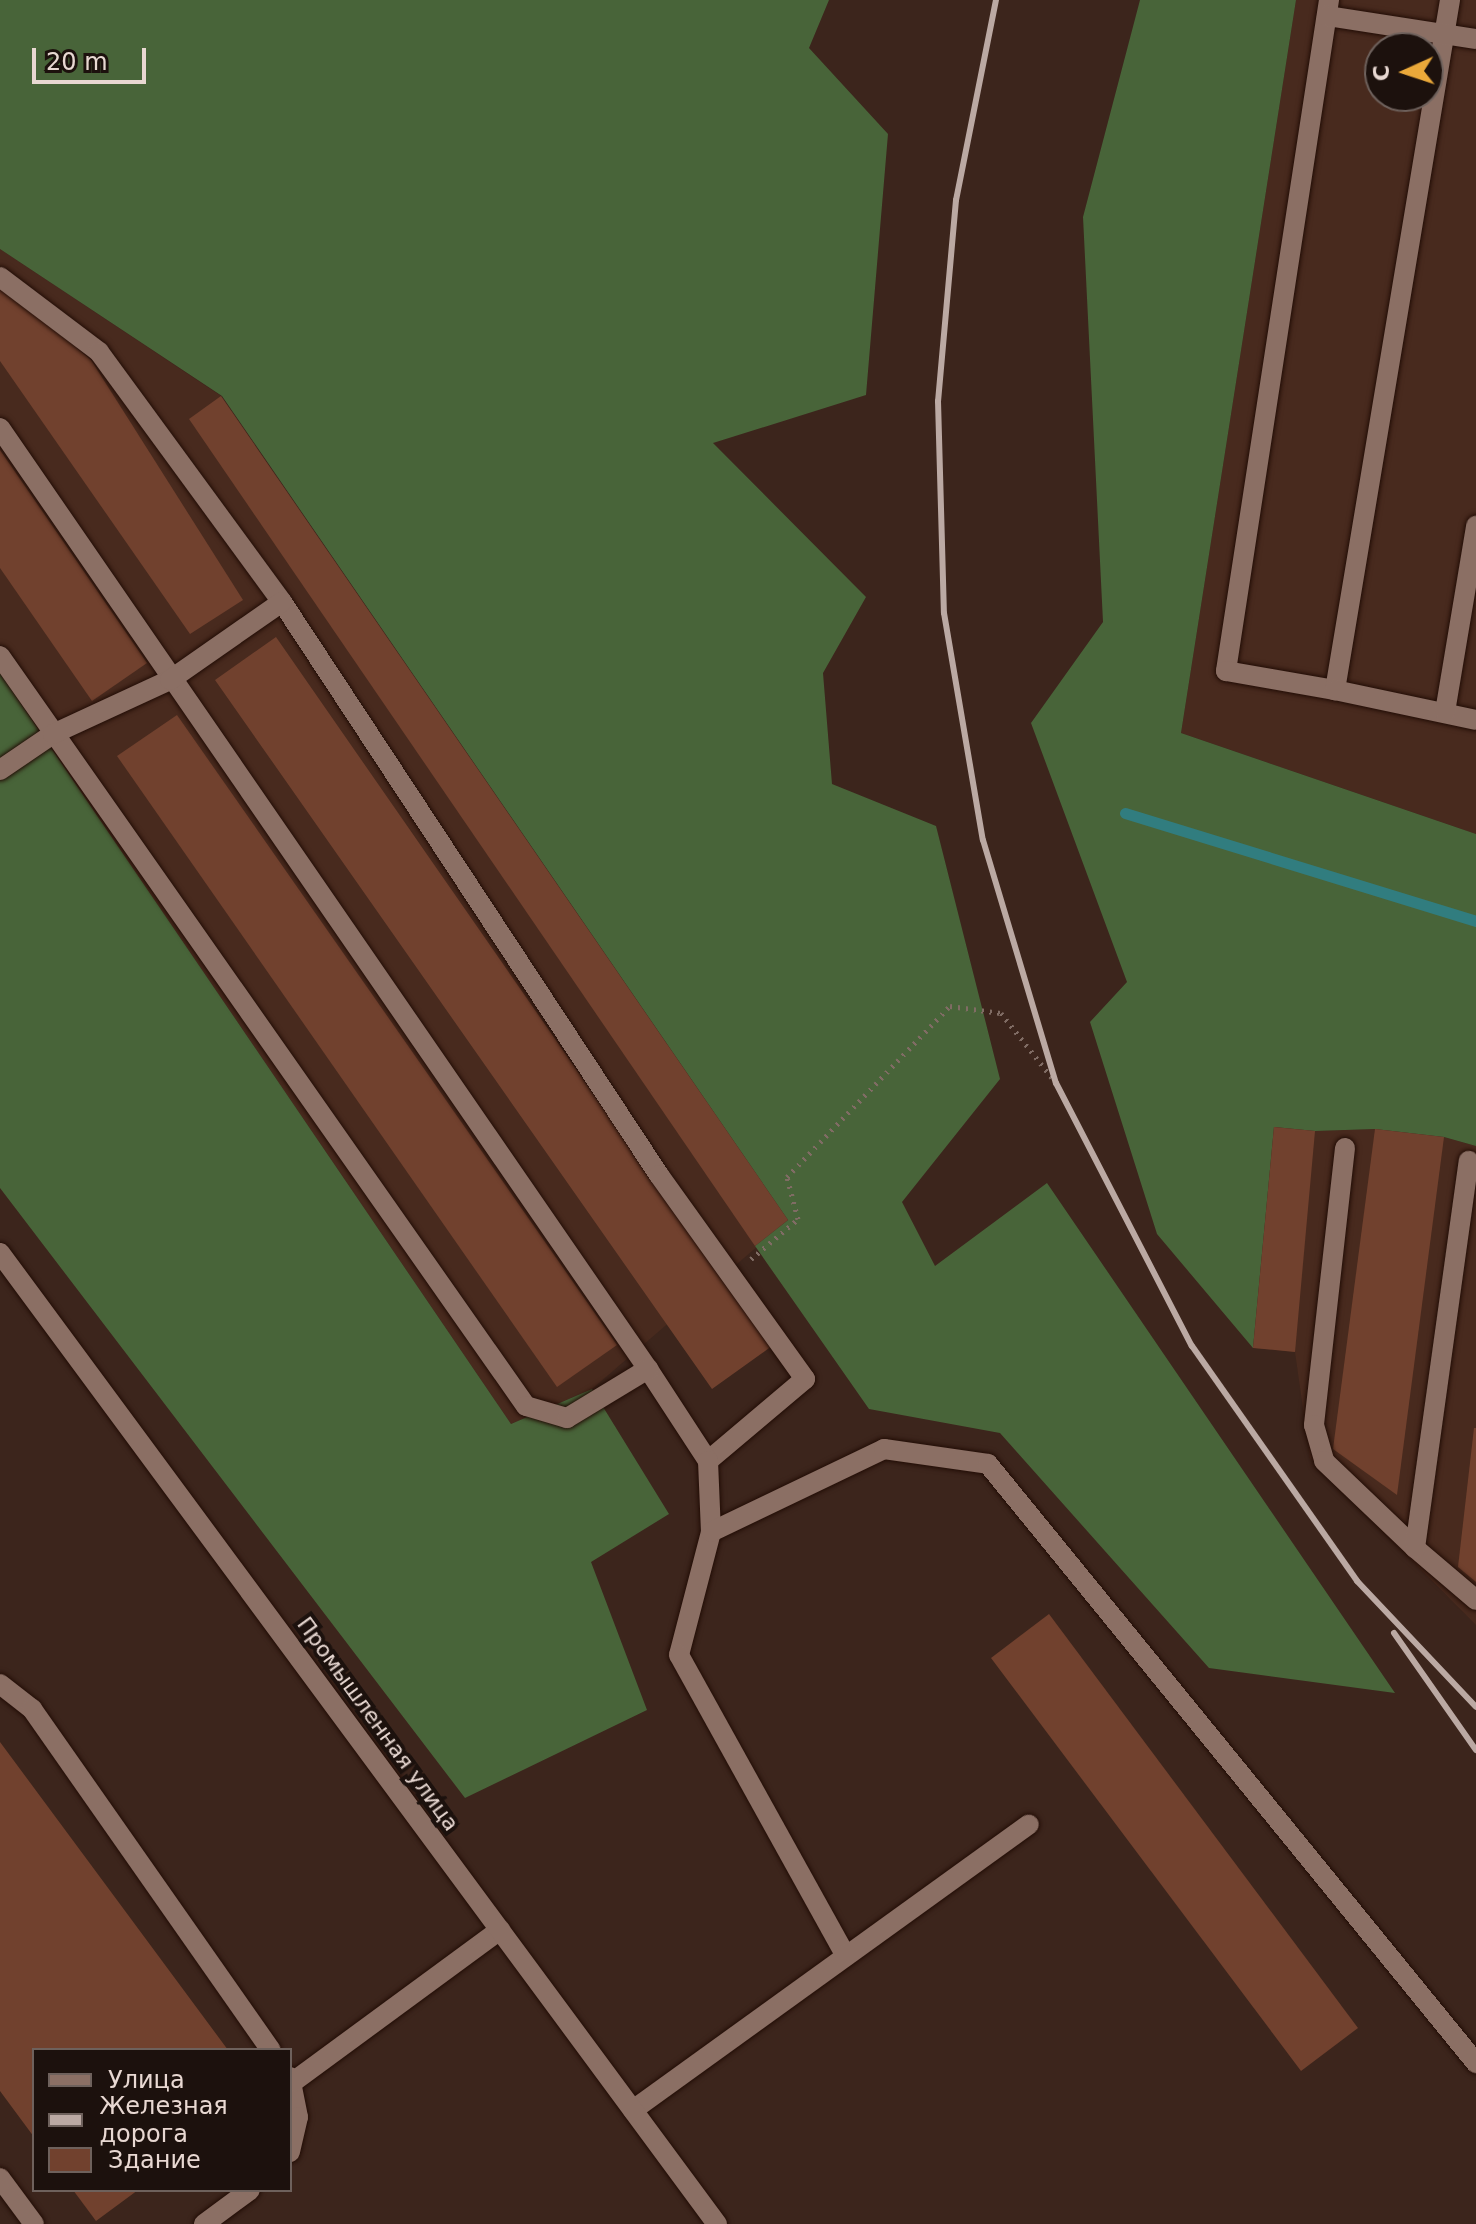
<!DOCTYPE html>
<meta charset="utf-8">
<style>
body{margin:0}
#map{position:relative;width:1476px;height:2224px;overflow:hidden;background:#3c251c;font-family:"DejaVu Sans",sans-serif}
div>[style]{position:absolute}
.built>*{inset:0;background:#482a1e}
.forest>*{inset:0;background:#486439}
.stream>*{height:11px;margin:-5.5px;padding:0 5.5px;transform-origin:5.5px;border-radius:5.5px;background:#317d7f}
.building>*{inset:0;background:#71412e}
.path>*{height:5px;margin-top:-2.5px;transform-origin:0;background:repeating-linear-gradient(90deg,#806c64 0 2px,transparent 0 8px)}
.roads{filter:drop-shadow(0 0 2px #220d06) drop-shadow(0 0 2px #220d06)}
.service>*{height:20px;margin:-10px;padding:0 10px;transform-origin:10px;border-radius:10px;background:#8b6f64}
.tertiary>*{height:20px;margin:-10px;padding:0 10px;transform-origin:10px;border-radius:10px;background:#8b6f64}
.rail>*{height:6px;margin:-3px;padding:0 3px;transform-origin:3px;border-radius:3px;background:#bba9a3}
span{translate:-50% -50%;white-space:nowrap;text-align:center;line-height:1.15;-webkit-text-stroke:8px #1c110d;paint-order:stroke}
.street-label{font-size:22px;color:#e8d8d2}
.legend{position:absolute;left:32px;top:2048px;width:260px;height:144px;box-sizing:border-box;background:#1c110d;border:2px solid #6e615c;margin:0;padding:10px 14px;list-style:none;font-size:24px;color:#e8d8d2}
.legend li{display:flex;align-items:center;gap:16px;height:40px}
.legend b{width:40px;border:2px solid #6e615c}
.north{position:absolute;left:1364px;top:32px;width:80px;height:80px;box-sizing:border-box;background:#1c110d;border:2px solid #6e615c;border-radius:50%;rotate:267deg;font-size:22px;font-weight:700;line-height:32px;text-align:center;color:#e8d8d2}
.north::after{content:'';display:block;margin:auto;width:28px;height:36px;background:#eba93a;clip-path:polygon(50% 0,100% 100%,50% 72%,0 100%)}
.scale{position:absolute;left:32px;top:48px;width:114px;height:36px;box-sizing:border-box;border:4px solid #e8d8d2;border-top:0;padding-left:10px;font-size:24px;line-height:28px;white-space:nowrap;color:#e8d8d2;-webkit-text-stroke:6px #1c110d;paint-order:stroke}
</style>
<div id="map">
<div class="built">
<i style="clip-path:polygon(evenodd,1296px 0,1476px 0,1476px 834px,1181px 733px,1296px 0,1380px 48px,1428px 48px,1428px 96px,1380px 96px,1380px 48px)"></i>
<i style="clip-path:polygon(0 249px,221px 396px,788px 1220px,592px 1389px,511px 1424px,0 673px)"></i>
<i style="clip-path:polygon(1274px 1127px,1315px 1131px,1375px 1129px,1444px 1137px,1476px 1146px,1476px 1625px,1310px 1458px,1295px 1352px,1253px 1348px)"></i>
</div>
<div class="forest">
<i style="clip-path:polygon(0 0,829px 0,809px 48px,888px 134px,866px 395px,713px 443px,866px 597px,823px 673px,832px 784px,936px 826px,1000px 1079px,902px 1202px,935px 1266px,1047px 1183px,1395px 1693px,1209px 1668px,1000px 1433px,869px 1409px,755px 1246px,788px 1220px,222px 396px,0 249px)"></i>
<i style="clip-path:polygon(1140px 0,1296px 0,1181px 733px,1476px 834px,1476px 1146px,1444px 1137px,1375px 1129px,1315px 1131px,1274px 1127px,1253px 1348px,1157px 1234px,1090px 1022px,1127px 982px,1031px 723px,1103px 622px,1083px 217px)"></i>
<i style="clip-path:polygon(0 673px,511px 1424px,592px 1389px,669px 1514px,591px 1562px,647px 1710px,465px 1798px,0 1188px)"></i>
</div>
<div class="stream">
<i style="left:1125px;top:813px;width:367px;rotate:17.1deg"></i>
</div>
<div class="building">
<i style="clip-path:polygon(0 284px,91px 360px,243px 600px,190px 634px,0 361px)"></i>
<i style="clip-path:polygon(221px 396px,788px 1220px,755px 1246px,189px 419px)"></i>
<i style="clip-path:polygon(0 450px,147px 663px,92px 701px,0 568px)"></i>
<i style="clip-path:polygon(276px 637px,687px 1229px,772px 1346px,712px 1389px,215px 680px)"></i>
<i style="clip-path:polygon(177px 715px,617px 1345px,557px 1387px,117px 756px)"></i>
<i style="clip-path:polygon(1274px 1127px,1315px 1131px,1295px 1352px,1253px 1348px)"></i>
<i style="clip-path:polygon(1375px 1129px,1444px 1137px,1397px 1495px,1333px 1449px)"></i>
<i style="clip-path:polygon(1474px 1428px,1476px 1428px,1476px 1582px,1458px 1567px)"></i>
<i style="clip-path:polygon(1049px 1614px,1358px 2028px,1301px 2071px,991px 1658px)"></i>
<i style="clip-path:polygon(0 1742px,228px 2050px,34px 2050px,34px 2137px,0 2091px)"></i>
<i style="clip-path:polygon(73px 2190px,138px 2190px,96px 2221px)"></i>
</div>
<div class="path">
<i style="left:751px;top:1259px;width:62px;rotate:-40.4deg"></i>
<i style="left:798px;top:1219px;width:43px;rotate:-104.7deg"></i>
<i style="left:787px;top:1177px;width:236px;rotate:-46.4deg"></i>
<i style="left:950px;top:1006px;width:51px;rotate:7.8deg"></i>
<i style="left:1001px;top:1013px;width:89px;rotate:51.8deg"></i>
</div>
<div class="roads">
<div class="service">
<i style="left:1329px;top:0;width:679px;rotate:98.73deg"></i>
<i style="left:1226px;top:671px;width:111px;rotate:9.9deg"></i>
<i style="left:1450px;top:0;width:700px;rotate:99.46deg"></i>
<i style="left:1335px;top:690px;width:144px;rotate:12deg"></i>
<i style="left:1327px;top:16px;width:151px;rotate:8.8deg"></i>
<i style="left:0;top:277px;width:124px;rotate:37.1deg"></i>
<i style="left:99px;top:352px;width:310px;rotate:53.8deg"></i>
<i style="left:282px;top:602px;width:686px;rotate:56.66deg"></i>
<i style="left:659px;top:1175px;width:251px;rotate:54.4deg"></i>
<i style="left:805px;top:1379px;width:127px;rotate:139.8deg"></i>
<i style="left:0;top:428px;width:1143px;rotate:55.45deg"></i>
<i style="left:648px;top:1369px;width:110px;rotate:56.9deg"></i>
<i style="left:708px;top:1461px;width:71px;rotate:87.6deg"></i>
<i style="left:711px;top:1532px;width:127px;rotate:104.6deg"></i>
<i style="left:679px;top:1655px;width:344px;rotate:61deg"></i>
<i style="left:0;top:656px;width:916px;rotate:54.96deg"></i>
<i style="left:526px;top:1406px;width:43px;rotate:16.3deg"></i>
<i style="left:567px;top:1418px;width:95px;rotate:-31.2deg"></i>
<i style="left:1445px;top:712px;width:189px;rotate:-80.5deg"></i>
<i style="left:0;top:770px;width:64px;rotate:-34.2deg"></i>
<i style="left:53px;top:734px;width:129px;rotate:-24.8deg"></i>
<i style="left:170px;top:680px;width:136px;rotate:-34.9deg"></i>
<i style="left:1345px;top:1148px;width:279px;rotate:96.4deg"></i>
<i style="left:1314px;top:1425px;width:37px;rotate:74deg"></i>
<i style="left:1324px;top:1461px;width:126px;rotate:43.7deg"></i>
<i style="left:1415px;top:1548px;width:80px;rotate:40.4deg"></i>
<i style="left:711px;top:1532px;width:192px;rotate:-25.6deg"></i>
<i style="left:884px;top:1449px;width:105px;rotate:8.2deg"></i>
<i style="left:988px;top:1464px;width:773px;rotate:50.83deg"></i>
<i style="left:1415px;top:1548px;width:391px;rotate:-82.1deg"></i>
<i style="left:0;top:1684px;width:41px;rotate:38deg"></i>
<i style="left:32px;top:1709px;width:416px;rotate:55deg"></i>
<i style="left:290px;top:2077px;width:41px;rotate:78.7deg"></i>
<i style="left:298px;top:2117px;width:36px;rotate:103deg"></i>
<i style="left:293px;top:2082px;width:257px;rotate:-36.3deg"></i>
<i style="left:633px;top:2110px;width:488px;rotate:-35.8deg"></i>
<i style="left:0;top:2178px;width:57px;rotate:53.5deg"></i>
<i style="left:204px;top:2224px;width:57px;rotate:-36.5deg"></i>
</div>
<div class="tertiary">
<i style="left:0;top:1253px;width:1207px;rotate:53.56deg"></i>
</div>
</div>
<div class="rail">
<i style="left:996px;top:0;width:204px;rotate:101.3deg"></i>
<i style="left:956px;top:200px;width:202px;rotate:95.1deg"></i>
<i style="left:938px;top:401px;width:212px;rotate:88.4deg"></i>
<i style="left:944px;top:613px;width:230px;rotate:80.3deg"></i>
<i style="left:983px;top:840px;width:254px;rotate:73.3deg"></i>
<i style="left:1056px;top:1083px;width:296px;rotate:62.7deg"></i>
<i style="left:1192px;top:1346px;width:287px;rotate:54.9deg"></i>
<i style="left:1357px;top:1581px;width:173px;rotate:46.6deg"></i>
<i style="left:1394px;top:1633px;width:143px;rotate:55deg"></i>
</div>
<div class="street-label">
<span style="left:378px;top:1724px;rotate:54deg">Промышленная улица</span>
</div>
<ul class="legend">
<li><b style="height:10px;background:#8b6f64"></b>Улица</li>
<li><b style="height:10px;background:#bba9a3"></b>Железная дорога</li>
<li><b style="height:22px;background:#71412e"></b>Здание</li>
</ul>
<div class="north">С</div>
<div class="scale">20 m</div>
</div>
